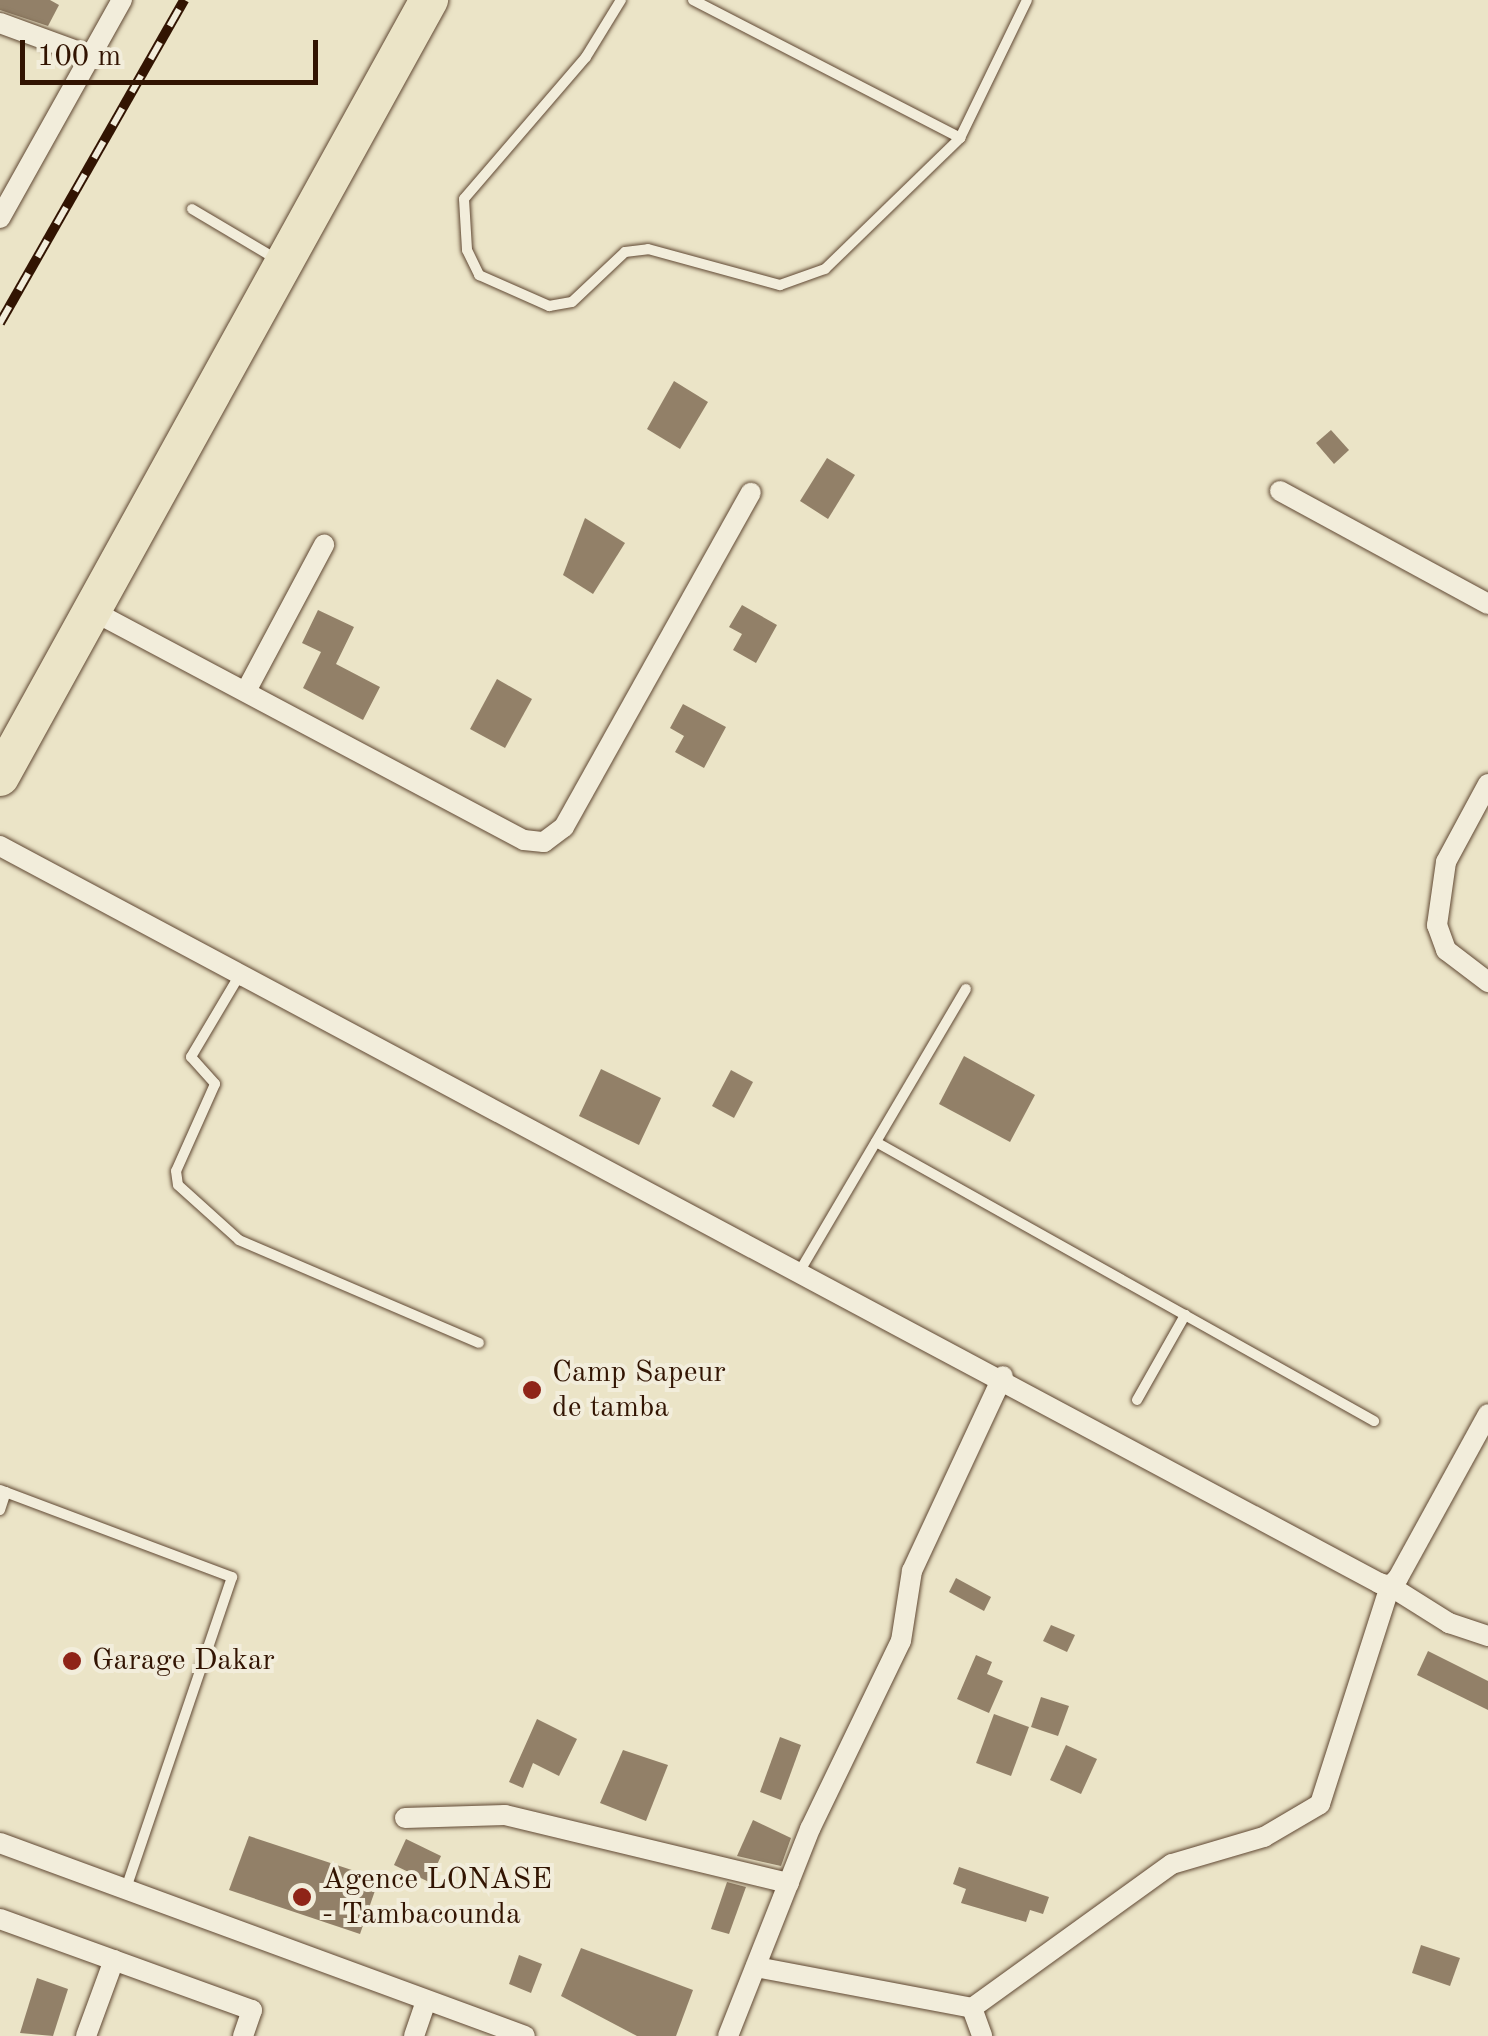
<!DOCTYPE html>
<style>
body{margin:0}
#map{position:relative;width:1488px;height:2036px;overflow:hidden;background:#ebe4c7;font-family:"Old Standard TT",serif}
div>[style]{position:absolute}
.building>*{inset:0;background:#928068}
.roads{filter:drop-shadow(0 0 2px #604833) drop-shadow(0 0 2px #604833)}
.lane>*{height:10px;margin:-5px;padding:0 5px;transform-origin:5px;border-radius:5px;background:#f2eddb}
.street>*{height:20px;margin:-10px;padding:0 10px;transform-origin:10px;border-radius:10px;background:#f2eddb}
.highway>*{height:38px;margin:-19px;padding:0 19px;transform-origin:19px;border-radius:19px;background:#ebe4c7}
.rail>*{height:10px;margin-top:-5px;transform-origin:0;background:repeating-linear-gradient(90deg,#f2eddb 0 19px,#321402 0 38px);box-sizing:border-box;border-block:2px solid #321402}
.dots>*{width:28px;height:28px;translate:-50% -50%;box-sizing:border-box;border:5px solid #f2eddb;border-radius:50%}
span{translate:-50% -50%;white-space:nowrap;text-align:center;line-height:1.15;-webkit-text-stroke:8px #f2eddb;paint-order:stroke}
.poi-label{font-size:30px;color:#321402}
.left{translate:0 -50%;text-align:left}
.scale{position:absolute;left:20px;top:40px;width:298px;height:45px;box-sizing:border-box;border:5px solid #321402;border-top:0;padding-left:12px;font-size:30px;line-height:35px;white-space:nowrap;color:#321402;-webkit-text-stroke:8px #f2eddb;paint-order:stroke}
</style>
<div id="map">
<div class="building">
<i style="clip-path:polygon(0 0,50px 0,59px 5px,48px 26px,0 10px)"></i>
<i style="clip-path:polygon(674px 381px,708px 402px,680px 449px,647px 429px)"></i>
<i style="clip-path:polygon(1331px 430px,1349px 450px,1334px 464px,1316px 443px)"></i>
<i style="clip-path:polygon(827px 458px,855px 475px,828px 519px,800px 501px)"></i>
<i style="clip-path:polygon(585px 518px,625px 543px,593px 594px,563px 575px)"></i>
<i style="clip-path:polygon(742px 605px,777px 625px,756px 663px,733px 650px,742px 634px,729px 627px)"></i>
<i style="clip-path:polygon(318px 610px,354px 627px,336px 664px,380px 687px,363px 720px,303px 688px,321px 652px,302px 643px)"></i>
<i style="clip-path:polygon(497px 679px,532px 699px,505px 748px,470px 729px)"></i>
<i style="clip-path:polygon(683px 704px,726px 727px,704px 768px,675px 752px,684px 736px,670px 728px)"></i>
<i style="clip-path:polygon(964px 1056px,1035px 1095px,1010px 1142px,939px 1104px)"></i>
<i style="clip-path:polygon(601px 1069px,661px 1098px,639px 1145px,579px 1116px)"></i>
<i style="clip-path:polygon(731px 1070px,753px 1082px,734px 1118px,712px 1106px)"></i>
<i style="clip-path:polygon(956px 1578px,991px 1597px,984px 1611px,949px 1592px)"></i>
<i style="clip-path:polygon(1051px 1625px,1075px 1635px,1067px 1652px,1043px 1641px)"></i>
<i style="clip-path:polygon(1428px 1651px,1488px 1681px,1488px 1710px,1417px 1675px)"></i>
<i style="clip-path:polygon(976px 1655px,992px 1662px,987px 1674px,1003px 1681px,989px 1713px,957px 1699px)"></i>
<i style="clip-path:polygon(1041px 1697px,1069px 1706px,1058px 1736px,1031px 1727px)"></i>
<i style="clip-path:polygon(994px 1714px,1029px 1727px,1011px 1776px,976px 1763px)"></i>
<i style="clip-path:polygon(537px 1719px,577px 1739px,559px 1776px,533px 1763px,523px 1788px,509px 1782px)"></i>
<i style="clip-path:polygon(780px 1737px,801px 1745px,781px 1800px,760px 1792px)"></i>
<i style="clip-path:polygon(1066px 1745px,1097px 1759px,1081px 1794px,1050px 1780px)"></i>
<i style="clip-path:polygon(623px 1750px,668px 1765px,646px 1821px,600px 1803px)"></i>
<i style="clip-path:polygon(753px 1820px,791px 1838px,781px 1866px,737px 1856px)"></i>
<i style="clip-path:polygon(249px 1836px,379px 1879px,360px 1934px,229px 1890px)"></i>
<i style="clip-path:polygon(406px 1839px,441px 1856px,429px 1882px,394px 1865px)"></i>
<i style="clip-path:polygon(959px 1867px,1049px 1897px,1043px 1914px,1030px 1910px,1026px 1922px,961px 1903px,966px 1889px,953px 1884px)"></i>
<i style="clip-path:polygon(727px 1882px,746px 1887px,729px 1934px,711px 1929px)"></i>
<i style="clip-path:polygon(1421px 1945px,1460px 1958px,1450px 1986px,1412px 1973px)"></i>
<i style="clip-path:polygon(581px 1948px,693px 1990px,676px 2036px,637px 2036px,561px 1996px)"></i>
<i style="clip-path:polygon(519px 1955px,542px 1964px,531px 1993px,509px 1984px)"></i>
<i style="clip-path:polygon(37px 1978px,68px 1989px,53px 2036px,20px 2033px)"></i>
</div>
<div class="roads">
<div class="lane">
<i style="left:621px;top:0;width:67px;rotate:121.6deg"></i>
<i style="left:586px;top:57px;width:187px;rotate:130.7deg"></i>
<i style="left:464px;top:199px;width:51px;rotate:86.6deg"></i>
<i style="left:467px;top:250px;width:28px;rotate:64deg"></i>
<i style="left:479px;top:275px;width:77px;rotate:23.9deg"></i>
<i style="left:549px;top:306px;width:23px;rotate:-10deg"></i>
<i style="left:572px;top:302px;width:73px;rotate:-43.3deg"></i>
<i style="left:625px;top:252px;width:23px;rotate:-7deg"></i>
<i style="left:648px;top:249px;width:137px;rotate:15.3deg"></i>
<i style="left:780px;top:285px;width:48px;rotate:-19.6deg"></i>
<i style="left:825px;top:269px;width:188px;rotate:-44.1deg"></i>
<i style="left:960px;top:138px;width:153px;rotate:-64.1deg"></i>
<i style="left:693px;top:0;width:301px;rotate:27.3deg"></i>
<i style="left:192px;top:209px;width:100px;rotate:30.7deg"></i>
<i style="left:242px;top:971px;width:100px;rotate:120.7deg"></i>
<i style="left:191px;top:1057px;width:36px;rotate:48deg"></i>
<i style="left:215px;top:1084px;width:95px;rotate:114.1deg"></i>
<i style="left:176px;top:1171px;width:14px;rotate:82deg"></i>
<i style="left:178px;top:1185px;width:82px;rotate:42deg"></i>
<i style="left:239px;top:1240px;width:261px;rotate:23.2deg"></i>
<i style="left:876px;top:1142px;width:571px;rotate:29.26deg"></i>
<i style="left:801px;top:1269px;width:325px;rotate:-59.5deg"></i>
<i style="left:1137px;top:1400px;width:98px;rotate:-60.5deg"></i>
<i style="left:0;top:1490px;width:248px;rotate:20.6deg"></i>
<i style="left:232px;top:1577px;width:329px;rotate:108.8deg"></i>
<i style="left:0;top:1510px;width:19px;rotate:-72deg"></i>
</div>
<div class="street">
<i style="left:0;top:23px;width:96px;rotate:20.1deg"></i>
<i style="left:0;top:218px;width:250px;rotate:-60.8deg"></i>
<i style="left:1280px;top:491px;width:237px;rotate:28.5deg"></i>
<i style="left:91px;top:610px;width:490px;rotate:28deg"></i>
<i style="left:524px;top:840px;width:20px;rotate:6deg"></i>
<i style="left:544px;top:842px;width:25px;rotate:-37deg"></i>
<i style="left:564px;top:827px;width:383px;rotate:-60.8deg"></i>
<i style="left:246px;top:691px;width:166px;rotate:-61.9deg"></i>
<i style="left:1488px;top:784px;width:89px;rotate:118.3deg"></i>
<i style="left:1446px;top:862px;width:64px;rotate:98.1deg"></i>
<i style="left:1437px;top:925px;width:27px;rotate:70deg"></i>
<i style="left:1446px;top:950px;width:53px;rotate:37.3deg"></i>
<i style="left:0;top:846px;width:1564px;rotate:28.12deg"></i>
<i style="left:1379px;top:1583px;width:11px;rotate:15deg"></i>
<i style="left:1390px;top:1586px;width:11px;rotate:-45deg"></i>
<i style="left:1398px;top:1578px;width:187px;rotate:-61.2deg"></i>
<i style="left:405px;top:1818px;width:100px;rotate:-1.7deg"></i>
<i style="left:505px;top:1815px;width:292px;rotate:13.5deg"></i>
<i style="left:0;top:1843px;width:559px;rotate:20.18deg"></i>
<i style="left:0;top:1919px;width:268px;rotate:19.9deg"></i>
<i style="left:252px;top:2010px;width:28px;rotate:109deg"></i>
<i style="left:756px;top:1967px;width:220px;rotate:10.7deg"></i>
<i style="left:972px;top:2008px;width:246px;rotate:-35.8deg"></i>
<i style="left:1172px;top:1864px;width:96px;rotate:-16.4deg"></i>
<i style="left:1264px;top:1837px;width:65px;rotate:-30.5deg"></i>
<i style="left:1320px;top:1804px;width:229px;rotate:-72.2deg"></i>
<i style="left:1390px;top:1586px;width:70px;rotate:32.1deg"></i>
<i style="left:1449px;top:1623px;width:41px;rotate:18.4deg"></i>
<i style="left:972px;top:2008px;width:30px;rotate:70deg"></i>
<i style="left:86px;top:2036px;width:81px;rotate:-69.8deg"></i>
<i style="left:414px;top:2036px;width:36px;rotate:-71deg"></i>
<i style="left:728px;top:2036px;width:223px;rotate:-68.4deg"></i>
<i style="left:810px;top:1829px;width:209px;rotate:-64.2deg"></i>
<i style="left:901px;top:1641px;width:71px;rotate:-81.1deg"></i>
<i style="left:912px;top:1571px;width:215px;rotate:-65deg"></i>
</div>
<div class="highway">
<i style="left:0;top:777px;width:888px;rotate:-61.1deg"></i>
</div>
</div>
<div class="rail">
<i style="left:0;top:323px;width:372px;rotate:-60.3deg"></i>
</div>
<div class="dots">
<i style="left:532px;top:1390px;background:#8f2418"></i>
<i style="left:72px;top:1661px;background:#8f2418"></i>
<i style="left:302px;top:1897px;background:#8f2418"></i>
</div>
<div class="poi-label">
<span class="left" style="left:552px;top:1390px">Camp Sapeur<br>de tamba</span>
<span class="left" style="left:92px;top:1661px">Garage Dakar</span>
<span class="left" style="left:322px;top:1897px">Agence LONASE<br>- Tambacounda</span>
</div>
<div class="scale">100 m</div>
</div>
